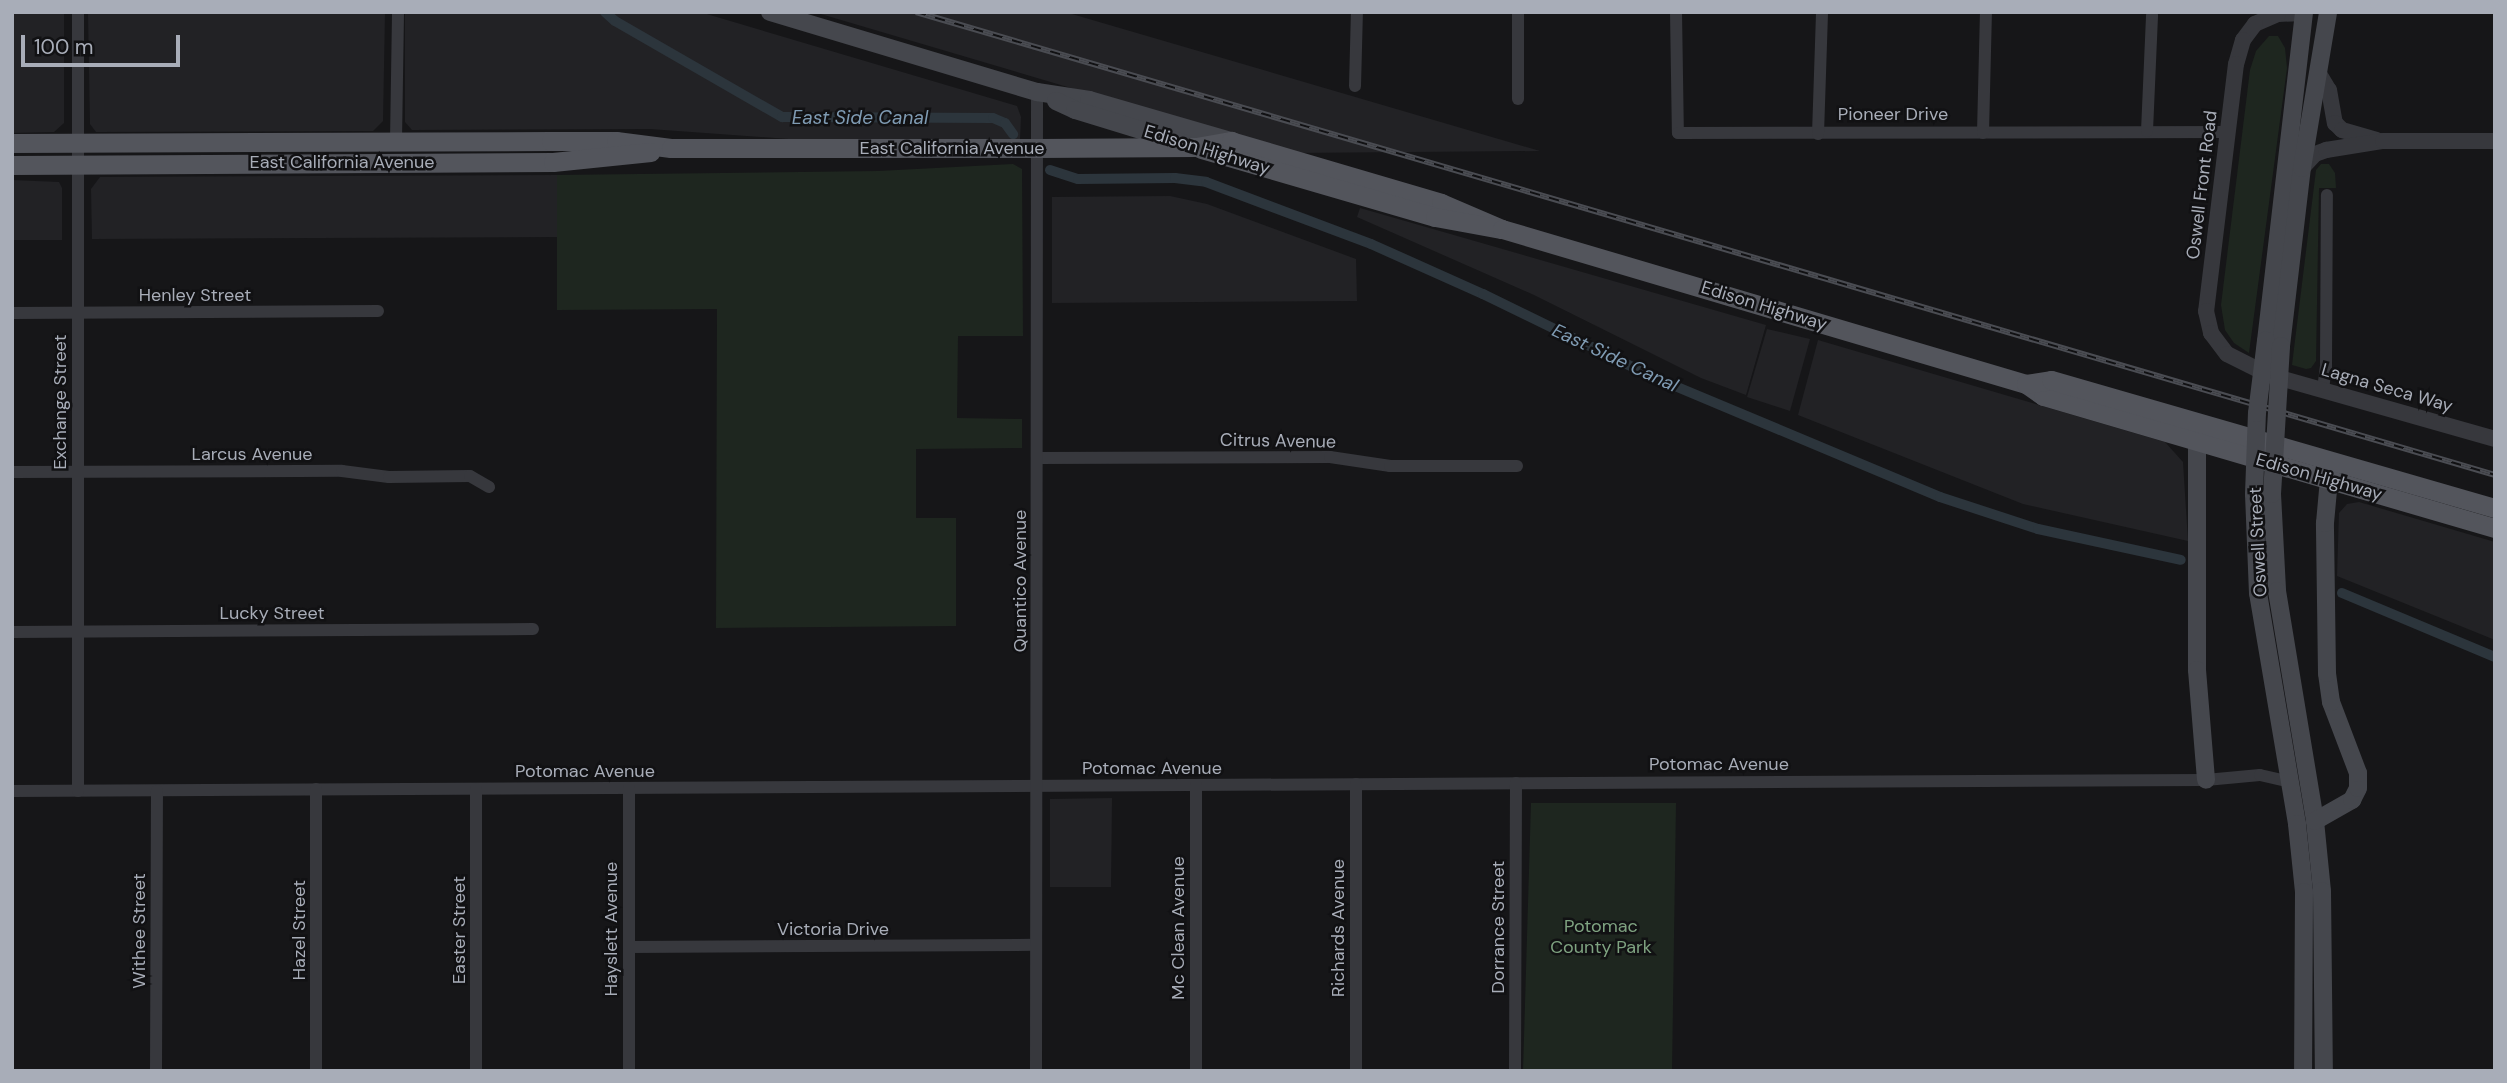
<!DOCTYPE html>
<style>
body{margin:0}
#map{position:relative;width:2507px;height:1083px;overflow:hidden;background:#161618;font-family:"DM Sans",sans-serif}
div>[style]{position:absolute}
.built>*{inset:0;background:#222225}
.green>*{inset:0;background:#1e261f}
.canal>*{height:10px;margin:-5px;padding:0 5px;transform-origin:5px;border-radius:5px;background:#2c353c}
.minor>*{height:12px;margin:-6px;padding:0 6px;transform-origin:6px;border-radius:6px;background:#37383d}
.tertiary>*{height:16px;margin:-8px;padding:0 8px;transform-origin:8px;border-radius:8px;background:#37383d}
.secondary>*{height:18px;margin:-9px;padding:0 9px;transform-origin:9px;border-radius:9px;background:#45474d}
.primary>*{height:19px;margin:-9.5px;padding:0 9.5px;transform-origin:9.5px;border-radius:9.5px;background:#53555c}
.rail>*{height:6px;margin-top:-3px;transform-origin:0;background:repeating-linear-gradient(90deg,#111113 0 10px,#4a4c52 0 20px);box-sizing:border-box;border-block:2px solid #4a4c52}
.secondary-bridge>*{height:18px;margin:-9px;padding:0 9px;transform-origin:9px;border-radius:9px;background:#45474d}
span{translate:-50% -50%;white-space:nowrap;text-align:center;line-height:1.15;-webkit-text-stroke:5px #111113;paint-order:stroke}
.street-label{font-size:18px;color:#a8adb8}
.park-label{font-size:18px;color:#7fa381}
.water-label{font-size:19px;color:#7f9bb3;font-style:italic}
.frame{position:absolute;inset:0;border:14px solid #a8adb8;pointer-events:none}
.scale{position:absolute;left:21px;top:35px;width:159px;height:32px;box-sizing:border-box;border:4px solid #a8adb8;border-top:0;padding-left:9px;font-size:21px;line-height:24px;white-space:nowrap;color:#a8adb8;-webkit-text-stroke:5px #111113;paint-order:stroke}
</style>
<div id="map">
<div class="built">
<i style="clip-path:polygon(12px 12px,64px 12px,64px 123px,54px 132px,12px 133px)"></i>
<i style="clip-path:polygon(88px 12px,385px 12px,383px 121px,373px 131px,96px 132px,90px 124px)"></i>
<i style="clip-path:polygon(405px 12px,700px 12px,1017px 106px,1021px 117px,1020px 140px,802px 140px,650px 129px,412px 130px,405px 122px)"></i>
<i style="clip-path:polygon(814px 12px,1065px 12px,1540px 151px,1291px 153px)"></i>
<i style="clip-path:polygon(557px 175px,557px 237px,92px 239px,91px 189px,100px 177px)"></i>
<i style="clip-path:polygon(12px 180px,59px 182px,62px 188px,62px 240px,12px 240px)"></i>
<i style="clip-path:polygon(1170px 196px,1207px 204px,1356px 259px,1357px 301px,1052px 303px,1052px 197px)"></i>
<i style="clip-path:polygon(1360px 208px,1766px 325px,1746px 395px,1701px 378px,1534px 295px,1357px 217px)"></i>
<i style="clip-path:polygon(1767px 329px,1810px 339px,1790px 411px,1747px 397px)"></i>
<i style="clip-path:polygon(1818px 340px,2165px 442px,2183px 462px,2188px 541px,2023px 504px,1798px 415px)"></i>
<i style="clip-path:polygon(2359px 502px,2495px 542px,2495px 640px,2337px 576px,2339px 513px,2347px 504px)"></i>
<i style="clip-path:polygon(1112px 798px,1111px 887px,1050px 887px,1050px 799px)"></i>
</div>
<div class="green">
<i style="clip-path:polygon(2269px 36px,2278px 36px,2285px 48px,2287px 68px,2249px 353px,2234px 343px,2225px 330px,2221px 305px,2250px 70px,2256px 51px)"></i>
<i style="clip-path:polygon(1013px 164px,1022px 169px,1023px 336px,958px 336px,957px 418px,1022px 419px,1022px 448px,916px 449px,916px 518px,956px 518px,956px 626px,716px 628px,717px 309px,557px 310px,557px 175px,878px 171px)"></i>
<i style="clip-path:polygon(2321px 164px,2329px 164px,2335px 173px,2336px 188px,2319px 188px,2316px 361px,2311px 368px,2306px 369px,2292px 365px,2316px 170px)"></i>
<i style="clip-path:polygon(1531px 803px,1676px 803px,1672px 1071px,1523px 1071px)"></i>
</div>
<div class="canal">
<i style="left:605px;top:12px;width:13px;rotate:42deg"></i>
<i style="left:615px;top:21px;width:193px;rotate:29.9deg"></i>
<i style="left:782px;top:117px;width:211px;rotate:0.3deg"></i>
<i style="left:993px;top:118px;width:13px;rotate:23deg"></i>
<i style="left:1005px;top:123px;width:14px;rotate:54deg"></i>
<i style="left:1050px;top:170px;width:29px;rotate:18deg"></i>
<i style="left:1078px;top:179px;width:97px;rotate:-0.6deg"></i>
<i style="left:1175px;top:178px;width:31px;rotate:7deg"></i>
<i style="left:1206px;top:182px;width:176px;rotate:20.6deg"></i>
<i style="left:1371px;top:244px;width:123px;rotate:24.1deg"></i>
<i style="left:1483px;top:294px;width:187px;rotate:26deg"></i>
<i style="left:1651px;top:376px;width:313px;rotate:22.7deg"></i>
<i style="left:1940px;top:497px;width:103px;rotate:18.1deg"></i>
<i style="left:2038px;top:529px;width:146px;rotate:12.2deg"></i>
<i style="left:2342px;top:593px;width:166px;rotate:22.7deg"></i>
</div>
<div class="minor">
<i style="left:1676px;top:12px;width:121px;rotate:89.1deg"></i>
<i style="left:1678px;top:133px;width:550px;rotate:-0.1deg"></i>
<i style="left:1355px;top:86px;width:74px;rotate:-88.5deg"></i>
<i style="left:1518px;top:99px;width:87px;rotate:-90deg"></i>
<i style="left:2147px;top:131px;width:116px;rotate:-87.5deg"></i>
<i style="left:1983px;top:133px;width:121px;rotate:-88.6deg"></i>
<i style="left:1818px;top:134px;width:122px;rotate:-88.1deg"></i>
<i style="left:396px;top:141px;width:129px;rotate:-89.1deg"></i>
<i style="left:12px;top:313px;width:366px;rotate:-0.3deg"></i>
<i style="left:2323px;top:390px;width:24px;rotate:-83deg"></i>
<i style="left:2326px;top:366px;width:171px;rotate:-89.7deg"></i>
<i style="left:1037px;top:458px;width:293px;rotate:-0.2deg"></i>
<i style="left:1330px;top:457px;width:61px;rotate:8.5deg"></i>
<i style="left:1390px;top:466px;width:127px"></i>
<i style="left:12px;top:472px;width:330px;rotate:-0.2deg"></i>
<i style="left:342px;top:471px;width:47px;rotate:7.3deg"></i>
<i style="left:389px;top:477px;width:81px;rotate:-0.7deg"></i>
<i style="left:470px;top:476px;width:22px;rotate:30deg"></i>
<i style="left:12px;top:632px;width:521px;rotate:-0.33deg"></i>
<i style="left:12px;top:791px;width:2194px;rotate:-0.29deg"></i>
<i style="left:2206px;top:780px;width:54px;rotate:-5.3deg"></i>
<i style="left:2260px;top:775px;width:31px;rotate:13deg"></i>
<i style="left:78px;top:791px;width:779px;rotate:-90deg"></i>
<i style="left:629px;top:947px;width:407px;rotate:-0.3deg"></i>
<i style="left:156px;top:1071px;width:280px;rotate:-89.8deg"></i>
<i style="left:316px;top:1071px;width:282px;rotate:-90deg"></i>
<i style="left:476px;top:1071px;width:282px;rotate:-90deg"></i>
<i style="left:629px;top:1071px;width:283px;rotate:-90deg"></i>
<i style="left:1036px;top:1071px;width:979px;rotate:-89.94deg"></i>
<i style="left:1196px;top:1071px;width:286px;rotate:-90deg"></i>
<i style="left:1356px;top:1071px;width:287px;rotate:-90deg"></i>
<i style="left:1515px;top:1071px;width:288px;rotate:-89.8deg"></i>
</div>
<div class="tertiary">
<i style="left:2304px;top:13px;width:26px;rotate:178deg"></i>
<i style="left:2278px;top:14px;width:25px;rotate:157deg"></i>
<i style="left:2255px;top:24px;width:20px;rotate:127deg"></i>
<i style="left:2243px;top:40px;width:25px;rotate:106deg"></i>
<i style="left:2236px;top:64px;width:249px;rotate:96.9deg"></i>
<i style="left:2206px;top:311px;width:23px;rotate:77deg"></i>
<i style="left:2211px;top:333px;width:26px;rotate:53deg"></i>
<i style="left:2227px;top:354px;width:47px;rotate:26.6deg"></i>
<i style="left:2269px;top:375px;width:235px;rotate:15.8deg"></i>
<i style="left:2318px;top:72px;width:21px;rotate:59deg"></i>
<i style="left:2329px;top:90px;width:34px;rotate:80deg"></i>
<i style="left:2335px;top:123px;width:10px;rotate:45deg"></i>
<i style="left:2342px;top:130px;width:36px;rotate:16deg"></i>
<i style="left:2302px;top:168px;width:19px;rotate:-47deg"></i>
<i style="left:2315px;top:154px;width:12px;rotate:-20deg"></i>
<i style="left:2326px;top:150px;width:58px;rotate:-9deg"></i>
<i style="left:2383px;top:141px;width:112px"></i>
</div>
<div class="secondary">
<i style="left:770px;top:12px;width:279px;rotate:16.7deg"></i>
<i style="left:1037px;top:92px;width:53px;rotate:8.7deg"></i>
<i style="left:1089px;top:100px;width:148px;rotate:16.1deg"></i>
<i style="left:1056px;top:101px;width:21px;rotate:25deg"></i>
<i style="left:1075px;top:110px;width:116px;rotate:17deg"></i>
<i style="left:2266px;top:341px;width:331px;rotate:-83.4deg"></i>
<i style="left:2281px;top:346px;width:179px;rotate:-83.3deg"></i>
<i style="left:2302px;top:168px;width:158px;rotate:-80.5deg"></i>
<i style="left:2201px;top:427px;width:15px;rotate:106deg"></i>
<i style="left:2197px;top:441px;width:229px;rotate:90deg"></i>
<i style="left:2197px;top:670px;width:110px;rotate:85.3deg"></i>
<i style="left:2254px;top:494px;width:99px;rotate:87.7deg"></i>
<i style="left:2258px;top:593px;width:234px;rotate:80.4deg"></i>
<i style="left:2297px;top:824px;width:68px;rotate:84.1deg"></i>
<i style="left:2304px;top:892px;width:179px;rotate:90.3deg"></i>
<i style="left:2272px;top:494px;width:97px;rotate:87deg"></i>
<i style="left:2277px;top:591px;width:233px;rotate:80.6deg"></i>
<i style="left:2315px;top:821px;width:70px;rotate:84.3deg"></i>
<i style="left:2322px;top:891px;width:180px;rotate:89.4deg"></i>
<i style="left:2315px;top:821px;width:43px;rotate:-29.6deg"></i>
<i style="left:2352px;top:800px;width:13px;rotate:-63deg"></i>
<i style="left:2358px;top:788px;width:15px;rotate:-90deg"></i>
<i style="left:2358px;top:773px;width:76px;rotate:-110.8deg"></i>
<i style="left:2331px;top:702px;width:29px;rotate:-98deg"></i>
<i style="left:2327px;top:673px;width:150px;rotate:-90.8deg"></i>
<i style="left:2325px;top:523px;width:55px;rotate:-84.8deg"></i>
</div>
<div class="primary">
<i style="left:12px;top:143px;width:539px;rotate:-0.21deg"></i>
<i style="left:551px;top:141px;width:65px"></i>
<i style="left:616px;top:141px;width:55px;rotate:7.3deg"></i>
<i style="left:671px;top:148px;width:367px"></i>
<i style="left:1038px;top:148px;width:158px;rotate:-0.4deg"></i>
<i style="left:1196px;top:147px;width:36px;rotate:-10deg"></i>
<i style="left:1231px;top:141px;width:219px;rotate:16.4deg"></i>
<i style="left:1441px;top:203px;width:66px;rotate:23.1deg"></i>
<i style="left:1201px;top:149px;width:244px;rotate:16.2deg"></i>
<i style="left:1435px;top:217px;width:68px;rotate:10.2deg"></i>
<i style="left:1502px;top:229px;width:546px;rotate:16.48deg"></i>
<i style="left:2026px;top:384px;width:21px;rotate:35deg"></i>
<i style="left:2043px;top:396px;width:471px;rotate:16.3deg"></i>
<i style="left:12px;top:165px;width:541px;rotate:-0.32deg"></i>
<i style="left:553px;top:162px;width:98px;rotate:-5.9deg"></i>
<i style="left:2026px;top:384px;width:25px;rotate:-9deg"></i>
<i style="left:2051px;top:380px;width:462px;rotate:16.1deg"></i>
</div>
<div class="rail">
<i style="left:916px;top:12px;width:1645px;rotate:16.34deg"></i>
</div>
<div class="secondary-bridge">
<i style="left:2254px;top:494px;width:81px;rotate:-87.9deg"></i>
<i style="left:2257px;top:413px;width:73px;rotate:-82.9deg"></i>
<i style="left:2272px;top:494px;width:148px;rotate:-86.5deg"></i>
</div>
<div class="street-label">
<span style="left:1893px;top:114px">Pioneer Drive</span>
<span style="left:952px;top:148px">East California Avenue</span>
<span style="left:1207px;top:150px;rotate:17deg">Edison Highway</span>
<span style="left:342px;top:162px">East California Avenue</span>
<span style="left:2202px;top:185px;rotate:-83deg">Oswell Front Road</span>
<span style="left:195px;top:295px">Henley Street</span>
<span style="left:1764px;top:306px;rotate:17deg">Edison Highway</span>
<span style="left:2387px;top:388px;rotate:16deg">Lagna Seca Way</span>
<span style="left:60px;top:402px;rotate:-90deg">Exchange Street</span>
<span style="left:1278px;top:441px;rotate:1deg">Citrus Avenue</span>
<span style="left:252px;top:454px">Larcus Avenue</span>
<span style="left:2319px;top:477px;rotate:16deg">Edison Highway</span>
<span style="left:2258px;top:542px;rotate:-93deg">Oswell Street</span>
<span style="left:1020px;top:581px;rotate:-90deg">Quantico Avenue</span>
<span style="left:272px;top:613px">Lucky Street</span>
<span style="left:1719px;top:764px">Potomac Avenue</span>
<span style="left:1152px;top:768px">Potomac Avenue</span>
<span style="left:585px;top:771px">Potomac Avenue</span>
<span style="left:1498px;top:927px;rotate:-90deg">Dorrance Street</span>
<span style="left:1178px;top:928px;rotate:-90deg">Mc Clean Avenue</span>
<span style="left:1338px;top:928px;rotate:-90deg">Richards Avenue</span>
<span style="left:611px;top:929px;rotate:-90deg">Hayslett Avenue</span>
<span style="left:833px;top:929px">Victoria Drive</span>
<span style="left:299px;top:930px;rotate:-90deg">Hazel Street</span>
<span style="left:459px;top:930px;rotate:-90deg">Easter Street</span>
<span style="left:139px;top:931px;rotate:-90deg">Withee Street</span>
</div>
<div class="park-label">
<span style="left:1601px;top:937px">Potomac<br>County Park</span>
</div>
<div class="water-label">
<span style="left:860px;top:118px">East Side Canal</span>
<span style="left:1615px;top:358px;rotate:25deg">East Side Canal</span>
</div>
<div class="frame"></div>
<div class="scale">100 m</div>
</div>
